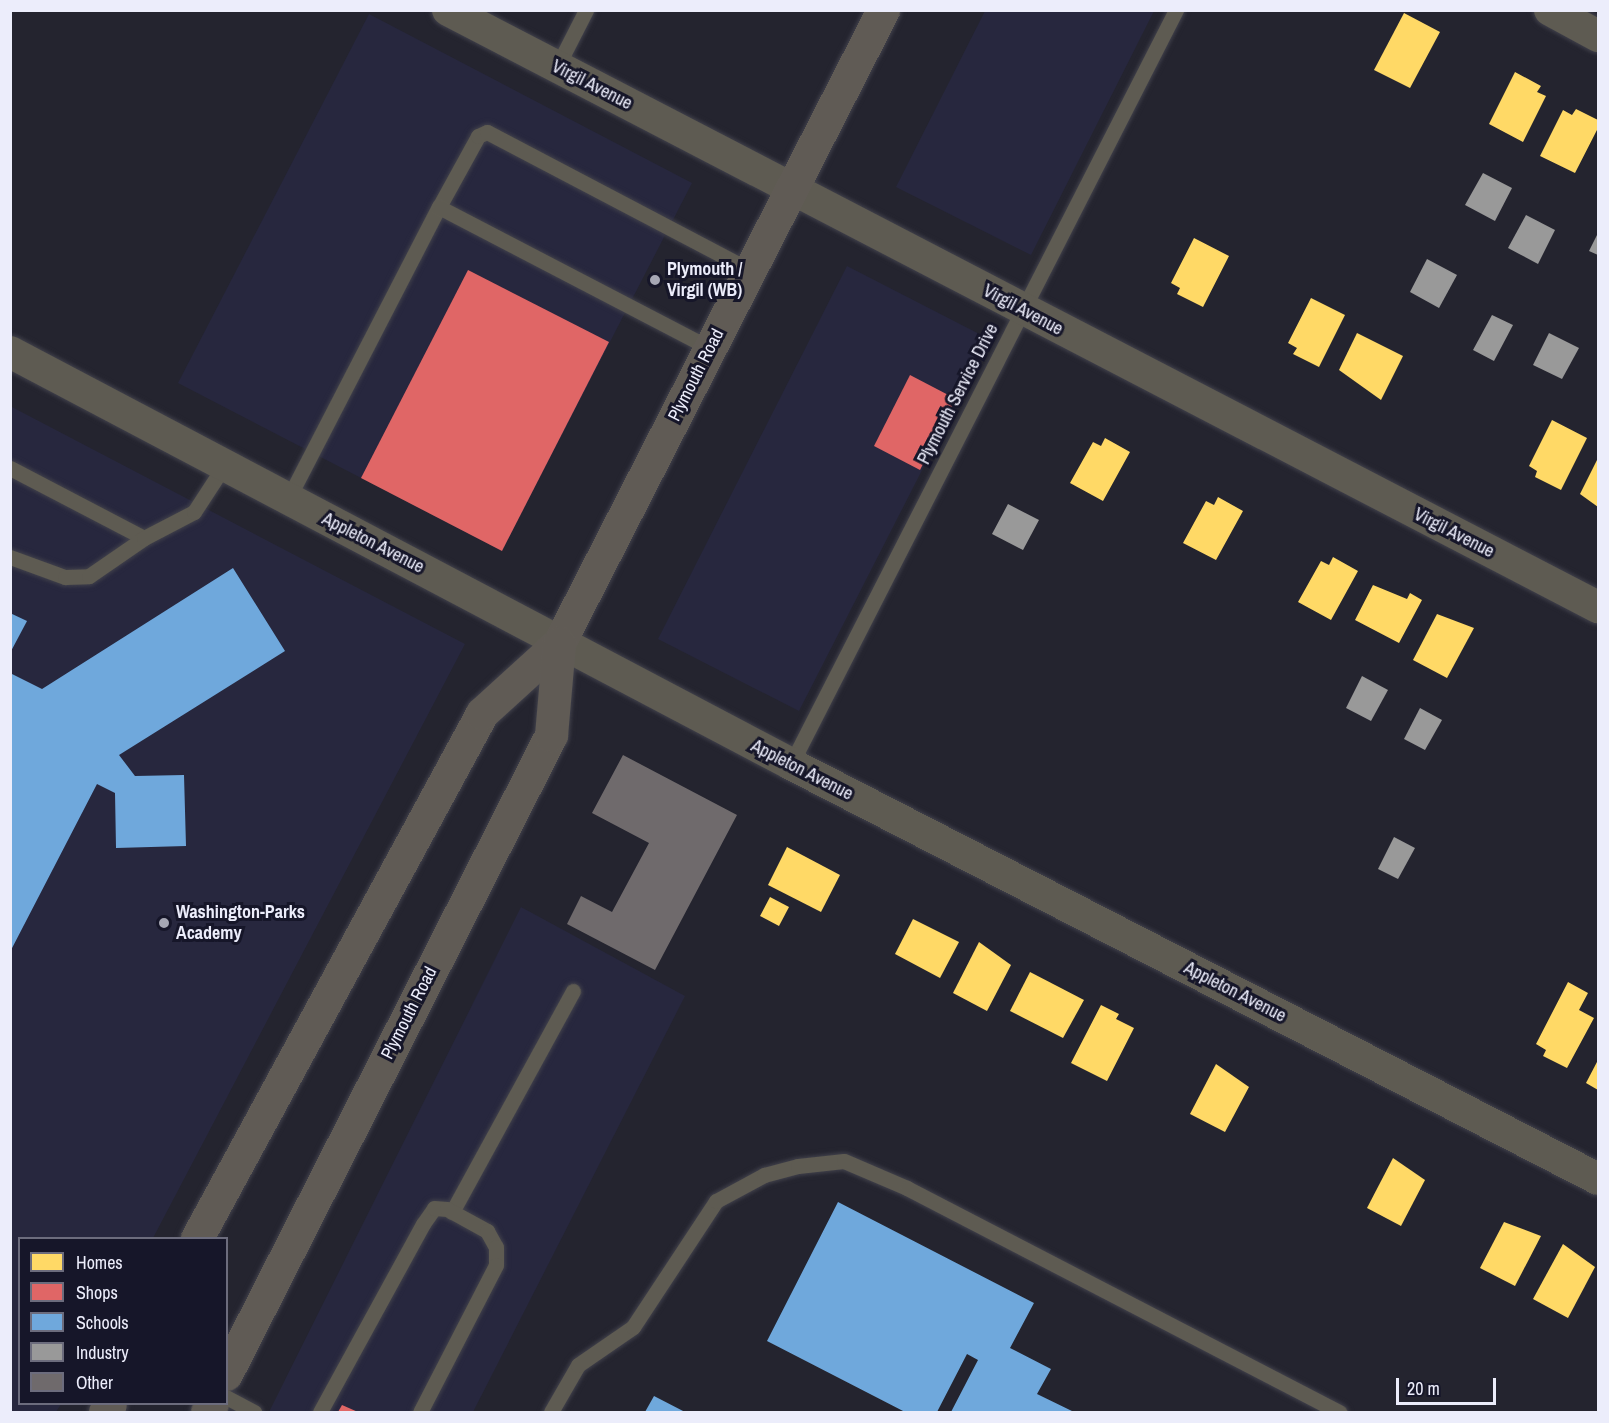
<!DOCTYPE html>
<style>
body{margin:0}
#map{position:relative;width:1609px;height:1423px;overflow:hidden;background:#24242f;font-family:"Archivo Narrow",sans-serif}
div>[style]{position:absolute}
.built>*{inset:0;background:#27273e}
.homes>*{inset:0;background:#ffd966}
.shops>*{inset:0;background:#e06666}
.schools>*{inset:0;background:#6fa8dc}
.industry>*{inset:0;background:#999}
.building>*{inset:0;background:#6f6a6c}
.roads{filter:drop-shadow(0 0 2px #41414b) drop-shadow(0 0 2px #41414b)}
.service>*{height:15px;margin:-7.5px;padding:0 7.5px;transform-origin:7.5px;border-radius:7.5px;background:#5e5b52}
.minor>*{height:32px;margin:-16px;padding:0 16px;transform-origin:16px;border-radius:16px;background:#5e5b52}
.primary>*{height:33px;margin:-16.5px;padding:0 16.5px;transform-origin:16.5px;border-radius:16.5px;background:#605b55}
.dots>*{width:16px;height:16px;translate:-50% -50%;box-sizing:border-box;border:3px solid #161629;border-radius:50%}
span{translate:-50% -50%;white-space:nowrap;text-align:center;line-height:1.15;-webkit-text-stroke:6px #161629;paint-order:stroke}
.street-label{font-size:18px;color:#ecedfb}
.poi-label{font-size:18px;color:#ecedfb;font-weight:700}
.left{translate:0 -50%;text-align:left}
.frame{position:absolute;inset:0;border:12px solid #ecedfb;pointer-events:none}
.legend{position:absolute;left:18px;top:1237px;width:210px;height:168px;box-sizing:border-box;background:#161629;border:2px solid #6c6c7d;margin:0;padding:8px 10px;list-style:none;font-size:18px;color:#ecedfb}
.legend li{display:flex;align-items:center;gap:12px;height:30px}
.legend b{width:30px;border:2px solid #6c6c7d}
.scale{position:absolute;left:1396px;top:1378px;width:100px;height:27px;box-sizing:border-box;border:3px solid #ecedfb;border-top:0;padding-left:8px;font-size:18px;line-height:21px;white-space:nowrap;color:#ecedfb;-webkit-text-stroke:4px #161629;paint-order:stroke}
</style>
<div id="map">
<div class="built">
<i style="clip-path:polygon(985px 11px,1154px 11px,1031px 255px,896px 187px)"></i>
<i style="clip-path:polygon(369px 14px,692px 183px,502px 551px,178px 383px)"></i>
<i style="clip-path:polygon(847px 266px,989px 339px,799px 711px,658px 639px)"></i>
<i style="clip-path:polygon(10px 406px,465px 644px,153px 1238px,20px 1238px,20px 1404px,61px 1404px,56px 1412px,10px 1412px)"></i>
<i style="clip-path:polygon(521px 907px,685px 996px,473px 1412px,269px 1412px)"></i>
</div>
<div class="homes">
<i style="clip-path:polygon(1404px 13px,1440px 32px,1410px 88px,1374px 70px)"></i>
<i style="clip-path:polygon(1515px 72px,1541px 86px,1537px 92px,1546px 96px,1523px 142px,1489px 124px)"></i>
<i style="clip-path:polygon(1576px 109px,1598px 120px,1598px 128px,1575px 173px,1540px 156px,1563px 110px,1572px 115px)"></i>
<i style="clip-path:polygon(1194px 238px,1229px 256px,1203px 307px,1177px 294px,1180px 288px,1171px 283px)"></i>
<i style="clip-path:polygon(1311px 298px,1345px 315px,1319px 367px,1293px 354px,1297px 348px,1288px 343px)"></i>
<i style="clip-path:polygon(1357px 333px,1403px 356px,1381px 400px,1339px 370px)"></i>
<i style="clip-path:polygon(1552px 420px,1587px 438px,1561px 490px,1535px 477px,1537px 471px,1529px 466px)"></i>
<i style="clip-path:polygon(1105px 438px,1130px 452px,1103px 501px,1070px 483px,1093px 442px,1101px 446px)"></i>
<i style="clip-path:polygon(1598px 458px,1598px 507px,1580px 494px)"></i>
<i style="clip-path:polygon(1218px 497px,1243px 511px,1216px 560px,1183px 543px,1206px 501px,1214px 505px)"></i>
<i style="clip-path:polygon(1333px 557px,1358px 571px,1331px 620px,1298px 602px,1321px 561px,1329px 565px)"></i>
<i style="clip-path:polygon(1373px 585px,1407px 599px,1410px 593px,1422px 600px,1399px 643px,1355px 620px)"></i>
<i style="clip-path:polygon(1437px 614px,1474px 628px,1447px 678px,1413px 660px)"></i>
<i style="clip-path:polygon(787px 847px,840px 875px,821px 912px,768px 885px)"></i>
<i style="clip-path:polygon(770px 897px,789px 907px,779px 926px,760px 916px)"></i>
<i style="clip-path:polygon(913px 919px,959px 942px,940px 978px,895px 954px)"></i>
<i style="clip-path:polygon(979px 942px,1011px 965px,987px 1011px,953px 993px)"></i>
<i style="clip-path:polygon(1030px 972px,1084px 1000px,1063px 1038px,1010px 1011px)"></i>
<i style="clip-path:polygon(1568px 982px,1588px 993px,1579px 1010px,1594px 1018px,1567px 1068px,1543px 1056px,1546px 1050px,1536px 1044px)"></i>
<i style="clip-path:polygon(1101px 1005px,1119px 1014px,1116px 1019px,1134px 1028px,1107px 1081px,1071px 1063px)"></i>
<i style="clip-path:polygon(1598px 1060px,1598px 1090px,1586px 1083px)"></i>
<i style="clip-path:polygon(1216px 1064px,1249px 1087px,1225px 1132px,1190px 1114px)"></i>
<i style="clip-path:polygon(1393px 1158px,1425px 1180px,1401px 1226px,1367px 1208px)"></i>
<i style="clip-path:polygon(1504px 1222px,1541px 1236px,1515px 1286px,1480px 1268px)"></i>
<i style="clip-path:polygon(1563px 1244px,1595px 1267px,1568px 1318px,1533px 1299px)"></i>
</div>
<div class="shops">
<i style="clip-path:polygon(468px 270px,609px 342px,502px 551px,361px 478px)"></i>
<i style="clip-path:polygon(910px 375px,956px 399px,920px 470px,874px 446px)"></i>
<i style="clip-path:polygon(342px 1405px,358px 1412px,338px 1412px)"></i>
</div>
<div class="schools">
<i style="clip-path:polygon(233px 568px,285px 651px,119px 755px,135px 776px,184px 775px,186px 846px,116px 848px,115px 793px,97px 784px,10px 952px,10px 673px,42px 689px)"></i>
<i style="clip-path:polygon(10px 613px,27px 621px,10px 653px)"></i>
<i style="clip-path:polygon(838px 1202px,1034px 1303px,1010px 1348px,1051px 1369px,1037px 1394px,1074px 1412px,951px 1412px,978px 1360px,967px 1354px,937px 1412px,905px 1412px,767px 1341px)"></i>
<i style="clip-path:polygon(654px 1396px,685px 1412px,645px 1412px)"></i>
</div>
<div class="industry">
<i style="clip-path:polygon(1483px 173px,1512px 188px,1495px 221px,1465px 205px)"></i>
<i style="clip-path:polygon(1526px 215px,1555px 230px,1538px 264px,1508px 248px)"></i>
<i style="clip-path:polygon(1598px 233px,1598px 255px,1589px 251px)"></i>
<i style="clip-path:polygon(1427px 259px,1457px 275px,1439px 308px,1410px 292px)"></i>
<i style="clip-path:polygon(1492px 315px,1513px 325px,1494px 361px,1473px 350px)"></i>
<i style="clip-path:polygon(1549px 333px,1579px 348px,1562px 379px,1533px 365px)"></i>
<i style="clip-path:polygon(1008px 504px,1039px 520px,1023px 550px,992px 534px)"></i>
<i style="clip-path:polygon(1362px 676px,1388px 690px,1371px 721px,1346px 708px)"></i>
<i style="clip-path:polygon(1420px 708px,1442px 720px,1425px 750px,1404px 739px)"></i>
<i style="clip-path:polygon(1394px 837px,1415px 848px,1398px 879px,1378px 869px)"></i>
</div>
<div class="building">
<i style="clip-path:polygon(623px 755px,737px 815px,655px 970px,567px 924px,581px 896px,612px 912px,649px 843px,592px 813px)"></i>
</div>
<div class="roads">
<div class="service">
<i style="left:557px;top:67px;width:64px;rotate:-63deg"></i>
<i style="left:439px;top:207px;width:81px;rotate:-61.2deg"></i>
<i style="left:478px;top:136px;width:10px;rotate:-24deg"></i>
<i style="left:487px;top:132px;width:297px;rotate:27.7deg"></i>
<i style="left:10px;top:468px;width:151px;rotate:27.6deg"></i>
<i style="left:288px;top:499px;width:329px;rotate:-62.7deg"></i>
<i style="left:439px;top:207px;width:305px;rotate:27.5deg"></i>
<i style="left:10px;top:557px;width:59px;rotate:20deg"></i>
<i style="left:65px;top:577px;width:24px;rotate:-2deg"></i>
<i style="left:89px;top:576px;width:67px;rotate:-34.6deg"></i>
<i style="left:144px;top:538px;width:56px;rotate:-27.5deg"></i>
<i style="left:194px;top:512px;width:55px;rotate:-56.9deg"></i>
<i style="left:791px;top:764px;width:847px;rotate:-62.95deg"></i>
<i style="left:452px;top:1212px;width:252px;rotate:-61.3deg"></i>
<i style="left:226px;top:1397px;width:32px;rotate:28deg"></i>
<i style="left:320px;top:1412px;width:214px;rotate:-61.3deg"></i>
<i style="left:423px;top:1224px;width:19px;rotate:-55deg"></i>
<i style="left:434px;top:1208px;width:13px;rotate:4deg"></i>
<i style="left:447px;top:1209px;width:46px;rotate:28.8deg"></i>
<i style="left:487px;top:1231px;width:18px;rotate:61deg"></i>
<i style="left:496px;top:1247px;width:18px;rotate:90deg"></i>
<i style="left:496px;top:1265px;width:165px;rotate:117.3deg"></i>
<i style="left:551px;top:1412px;width:54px;rotate:-60.1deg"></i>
<i style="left:578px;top:1365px;width:67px;rotate:-34.6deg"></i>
<i style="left:633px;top:1327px;width:151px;rotate:-56.6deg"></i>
<i style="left:716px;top:1201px;width:55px;rotate:-28.4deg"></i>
<i style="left:764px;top:1175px;width:35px;rotate:-15deg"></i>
<i style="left:798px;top:1166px;width:46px;rotate:-6.2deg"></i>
<i style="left:844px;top:1161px;width:69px;rotate:23.2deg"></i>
<i style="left:907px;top:1188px;width:487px;rotate:27.4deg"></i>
</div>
<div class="minor">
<i style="left:448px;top:10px;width:1296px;rotate:27.44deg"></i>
<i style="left:1550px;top:10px;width:55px;rotate:28.4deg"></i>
<i style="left:10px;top:352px;width:883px;rotate:27.81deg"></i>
<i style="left:791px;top:764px;width:907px;rotate:27.21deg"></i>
</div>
<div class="primary">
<i style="left:197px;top:1238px;width:597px;rotate:-61.5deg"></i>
<i style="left:482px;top:713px;width:104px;rotate:-42.3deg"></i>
<i style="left:559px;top:643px;width:711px;rotate:-62.89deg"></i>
<i style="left:226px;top:1374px;width:717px;rotate:-63.04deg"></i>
<i style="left:551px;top:735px;width:92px;rotate:-85deg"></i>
<i style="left:105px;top:1412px;width:9px;rotate:-58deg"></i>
<i style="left:207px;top:1412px;width:9px;rotate:-58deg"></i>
</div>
</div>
<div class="dots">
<i style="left:655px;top:280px;background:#a6a7b4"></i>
<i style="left:164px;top:923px;background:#a6a7b4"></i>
</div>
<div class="street-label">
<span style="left:592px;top:85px;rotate:27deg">Virgil Avenue</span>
<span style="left:1023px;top:310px;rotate:28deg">Virgil Avenue</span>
<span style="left:696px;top:375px;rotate:-63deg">Plymouth Road</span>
<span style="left:958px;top:394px;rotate:-63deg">Plymouth Service Drive</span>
<span style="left:1454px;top:533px;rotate:27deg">Virgil Avenue</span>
<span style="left:373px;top:543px;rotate:27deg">Appleton Avenue</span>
<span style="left:802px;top:770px;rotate:27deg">Appleton Avenue</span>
<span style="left:1235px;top:992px;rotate:27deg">Appleton Avenue</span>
<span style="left:409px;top:1013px;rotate:-63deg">Plymouth Road</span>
</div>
<div class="poi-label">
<span class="left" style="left:667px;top:280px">Plymouth /<br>Virgil (WB)</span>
<span class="left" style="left:176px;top:923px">Washington-Parks<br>Academy</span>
</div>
<div class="frame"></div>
<ul class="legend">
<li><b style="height:16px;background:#ffd966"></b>Homes</li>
<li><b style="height:16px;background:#e06666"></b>Shops</li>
<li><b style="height:16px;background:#6fa8dc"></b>Schools</li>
<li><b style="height:16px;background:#999"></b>Industry</li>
<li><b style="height:16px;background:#6f6a6c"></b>Other</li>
</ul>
<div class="scale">20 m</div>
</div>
